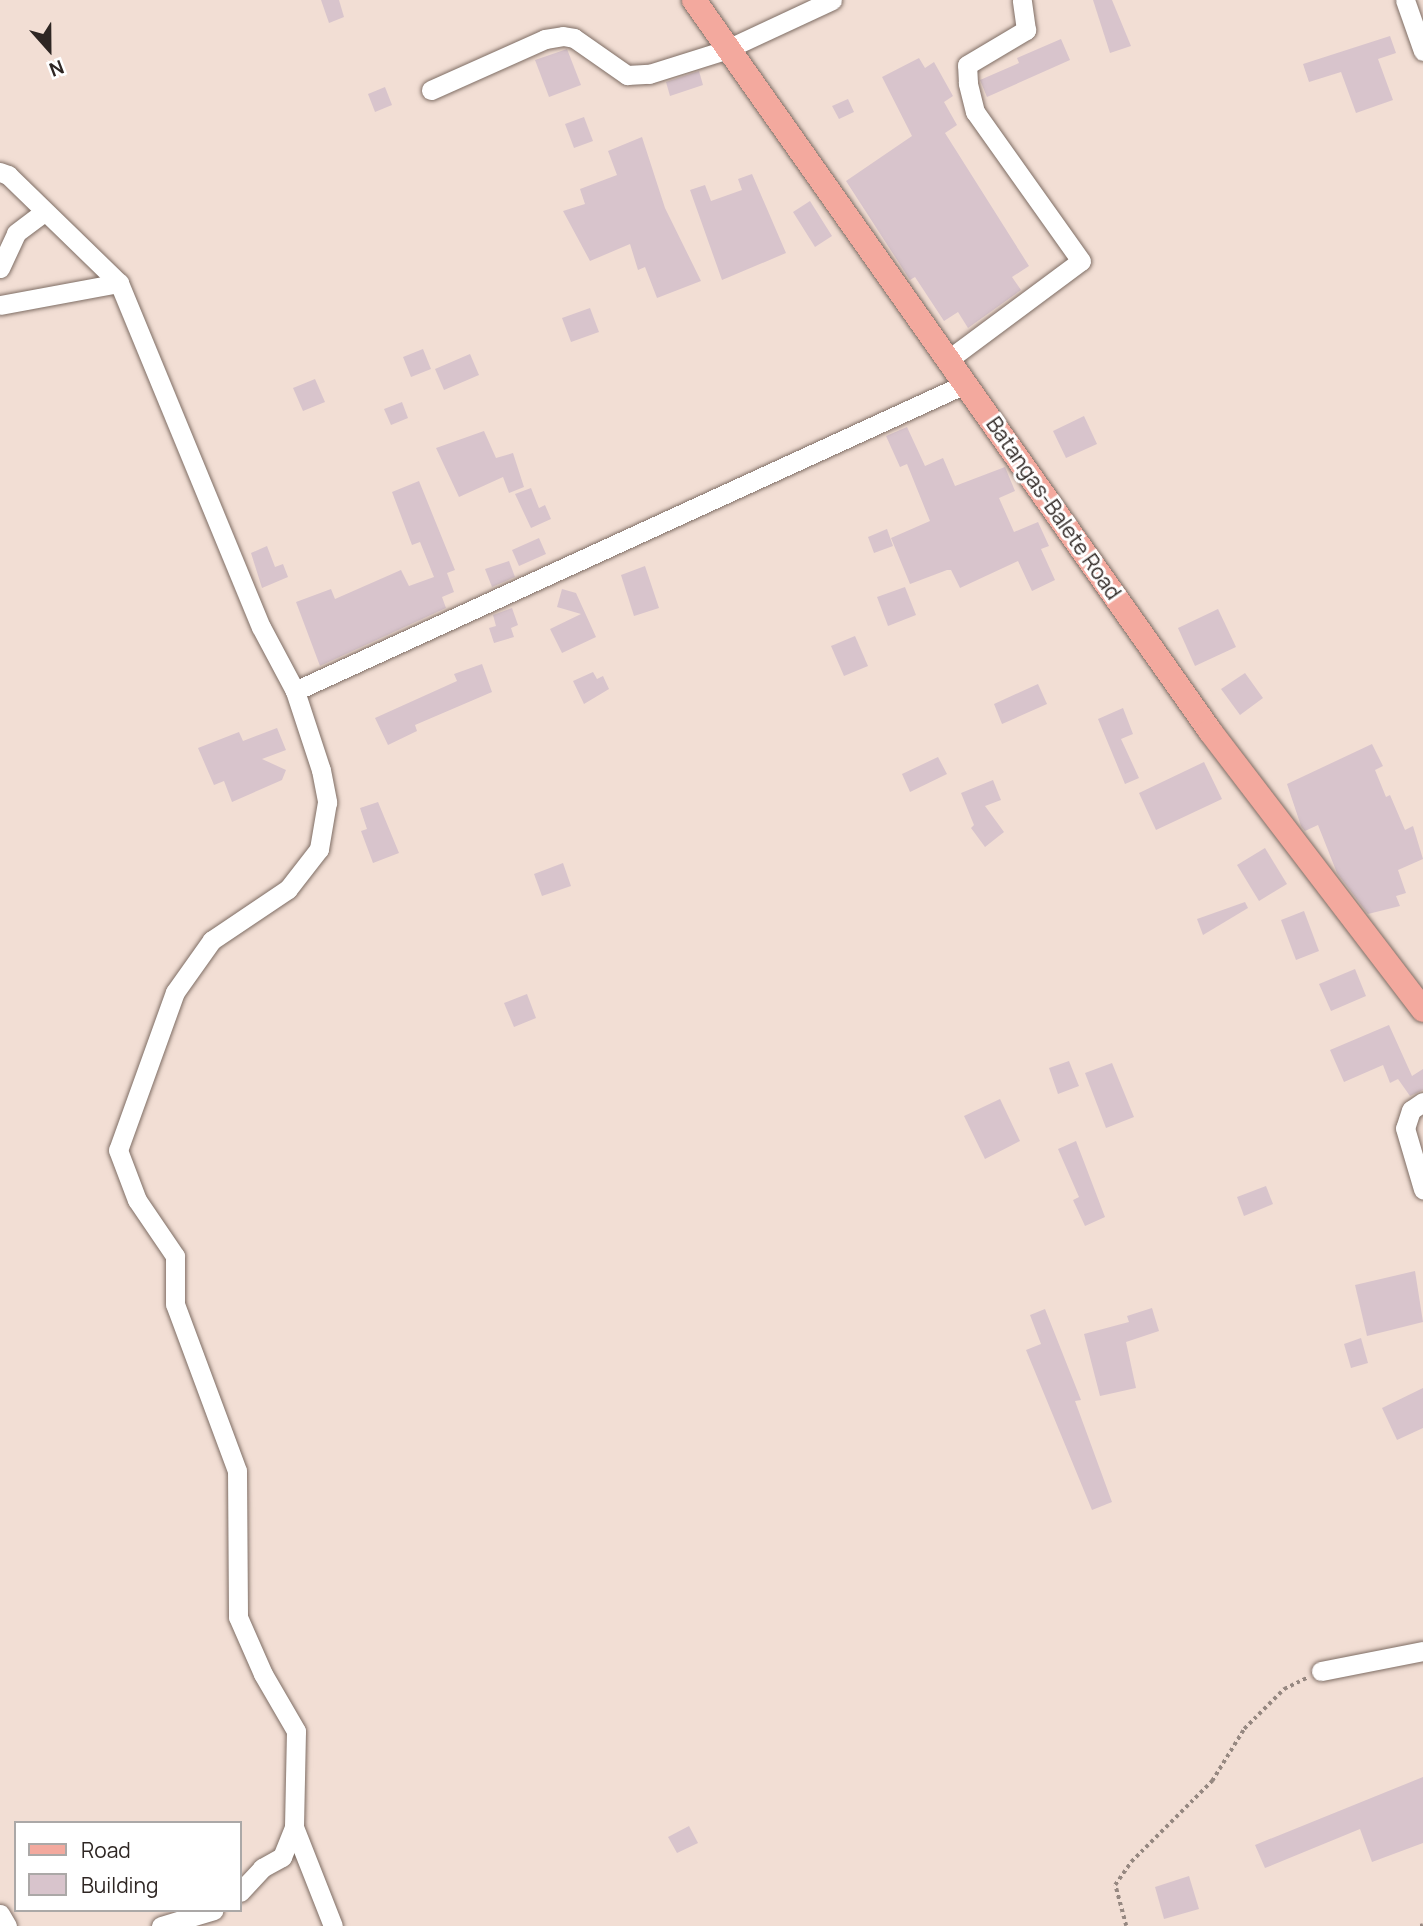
<!DOCTYPE html>
<style>
body{margin:0}
#map{position:relative;width:1423px;height:1926px;overflow:hidden;background:#f2ded4;font-family:Manrope,sans-serif}
div>[style]{position:absolute}
.building>*{inset:0;background:#d8c4cc}
.path>*{height:3.5px;margin-top:-1.75px;transform-origin:0;background:repeating-linear-gradient(90deg,#968881 0 3.5px,transparent 0 7px)}
.roads{filter:drop-shadow(0 0 2px #7e6d64) drop-shadow(0 0 2px #7e6d64)}
.minor>*{height:19px;margin:-9.5px;padding:0 9.5px;transform-origin:9.5px;border-radius:9.5px;background:#fff}
.major>*{height:24px;margin:-12px;padding:0 12px;transform-origin:12px;border-radius:12px;background:#f3a99e}
span{translate:-50% -50%;white-space:nowrap;text-align:center;line-height:1.15;-webkit-text-stroke:6px #fff;paint-order:stroke}
.street-label{font-size:21px;color:#2e2623}
.legend{position:absolute;left:14px;top:1821px;width:228px;height:91px;box-sizing:border-box;background:#fff;border:2px solid #aba8a7;margin:0;padding:9px 12px;list-style:none;font-size:21px;color:#2e2623}
.legend li{display:flex;align-items:center;gap:14px;height:35px}
.legend b{width:35px;border:2px solid #aba8a7}
.north{position:absolute;left:14px;top:14px;width:70px;height:70px;-webkit-text-stroke:5px #fff;paint-order:stroke;rotate:159deg;font-size:19px;font-weight:700;line-height:28px;text-align:center;color:#2e2623}
.north::after{content:'';display:block;margin:auto;width:24px;height:32px;background:#2e2623;clip-path:polygon(50% 0,100% 100%,50% 72%,0 100%)}
</style>
<div id="map">
<div class="building">
<i style="clip-path:polygon(321px 0,339px 0,344px 17px,329px 23px)"></i>
<i style="clip-path:polygon(1093px 0,1112px 0,1131px 46px,1110px 53px)"></i>
<i style="clip-path:polygon(1390px 36px,1396px 53px,1378px 59px,1393px 100px,1356px 113px,1341px 72px,1309px 82px,1303px 64px)"></i>
<i style="clip-path:polygon(1061px 39px,1070px 60px,987px 97px,980px 80px,1019px 63px,1017px 58px)"></i>
<i style="clip-path:polygon(567px 49px,581px 85px,549px 97px,535px 60px)"></i>
<i style="clip-path:polygon(919px 58px,925px 68px,934px 62px,953px 96px,944px 102px,957px 125px,945px 133px,1029px 266px,1012px 277px,1021px 290px,968px 328px,958px 312px,944px 321px,915px 277px,910px 280px,846px 181px,912px 136px,882px 77px)"></i>
<i style="clip-path:polygon(699px 71px,703px 85px,670px 96px,666px 82px)"></i>
<i style="clip-path:polygon(385px 87px,392px 105px,375px 112px,368px 94px)"></i>
<i style="clip-path:polygon(848px 99px,854px 112px,839px 119px,832px 106px)"></i>
<i style="clip-path:polygon(584px 117px,593px 141px,574px 148px,565px 124px)"></i>
<i style="clip-path:polygon(642px 137px,665px 208px,701px 281px,657px 298px,645px 267px,638px 270px,630px 244px,590px 261px,563px 211px,585px 204px,580px 189px,617px 175px,608px 151px)"></i>
<i style="clip-path:polygon(752px 174px,786px 253px,722px 280px,690px 190px,705px 185px,711px 201px,742px 190px,738px 179px)"></i>
<i style="clip-path:polygon(810px 201px,832px 236px,815px 247px,793px 212px)"></i>
<i style="clip-path:polygon(590px 308px,599px 332px,571px 342px,562px 318px)"></i>
<i style="clip-path:polygon(423px 349px,431px 369px,411px 377px,403px 357px)"></i>
<i style="clip-path:polygon(470px 354px,479px 375px,444px 390px,435px 369px)"></i>
<i style="clip-path:polygon(315px 379px,325px 402px,303px 411px,293px 388px)"></i>
<i style="clip-path:polygon(402px 402px,408px 418px,391px 425px,384px 409px)"></i>
<i style="clip-path:polygon(1084px 416px,1097px 444px,1066px 458px,1053px 431px)"></i>
<i style="clip-path:polygon(907px 427px,925px 466px,943px 458px,955px 486px,1005px 467px,1015px 491px,999px 498px,1014px 532px,1038px 522px,1049px 546px,1041px 549px,1055px 580px,1032px 591px,1018px 561px,960px 588px,951px 570px,947px 570px,910px 584px,891px 538px,930px 521px,907px 464px,900px 467px,886px 436px)"></i>
<i style="clip-path:polygon(484px 431px,496px 458px,513px 453px,524px 487px,509px 493px,503px 477px,459px 497px,436px 448px)"></i>
<i style="clip-path:polygon(419px 481px,455px 570px,447px 573px,454px 592px,442px 597px,446px 608px,320px 666px,296px 602px,331px 589px,335px 599px,401px 570px,409px 586px,434px 577px,420px 542px,412px 545px,392px 492px)"></i>
<i style="clip-path:polygon(531px 488px,539px 508px,545px 505px,551px 519px,531px 528px,515px 494px)"></i>
<i style="clip-path:polygon(887px 529px,893px 546px,874px 553px,868px 537px)"></i>
<i style="clip-path:polygon(539px 538px,546px 554px,519px 566px,512px 550px)"></i>
<i style="clip-path:polygon(267px 546px,275px 567px,283px 564px,288px 577px,262px 588px,251px 553px)"></i>
<i style="clip-path:polygon(509px 561px,515px 577px,492px 587px,485px 569px)"></i>
<i style="clip-path:polygon(645px 566px,659px 608px,634px 616px,621px 575px)"></i>
<i style="clip-path:polygon(905px 587px,916px 615px,888px 626px,877px 597px)"></i>
<i style="clip-path:polygon(562px 589px,576px 593px,596px 637px,562px 653px,550px 629px,581px 614px,557px 607px)"></i>
<i style="clip-path:polygon(512px 608px,518px 625px,511px 628px,514px 637px,494px 643px,489px 628px,496px 626px,493px 615px)"></i>
<i style="clip-path:polygon(1218px 609px,1236px 647px,1195px 666px,1178px 628px)"></i>
<i style="clip-path:polygon(855px 636px,868px 666px,844px 676px,831px 646px)"></i>
<i style="clip-path:polygon(482px 664px,492px 692px,415px 725px,417px 731px,388px 745px,375px 718px,457px 681px,454px 674px)"></i>
<i style="clip-path:polygon(593px 672px,597px 679px,603px 676px,609px 689px,584px 704px,573px 681px)"></i>
<i style="clip-path:polygon(1245px 673px,1263px 698px,1240px 715px,1221px 689px)"></i>
<i style="clip-path:polygon(1038px 684px,1047px 704px,1002px 724px,994px 704px)"></i>
<i style="clip-path:polygon(1123px 708px,1133px 734px,1121px 739px,1139px 778px,1125px 784px,1098px 719px)"></i>
<i style="clip-path:polygon(277px 728px,286px 750px,262px 759px,286px 770px,282px 780px,232px 802px,224px 781px,214px 785px,198px 748px,239px 732px,243px 741px)"></i>
<i style="clip-path:polygon(1372px 744px,1383px 766px,1375px 770px,1386px 797px,1390px 795px,1405px 830px,1413px 826px,1423px 859px,1398px 870px,1406px 893px,1396px 896px,1400px 906px,1368px 914px,1337px 873px,1318px 825px,1305px 831px,1301px 826px,1287px 784px)"></i>
<i style="clip-path:polygon(938px 757px,947px 774px,910px 792px,902px 774px)"></i>
<i style="clip-path:polygon(1204px 762px,1222px 799px,1156px 830px,1139px 793px)"></i>
<i style="clip-path:polygon(993px 780px,1001px 800px,985px 806px,1004px 832px,985px 847px,971px 828px,974px 825px,961px 793px)"></i>
<i style="clip-path:polygon(378px 802px,399px 853px,373px 863px,361px 831px,367px 829px,360px 808px)"></i>
<i style="clip-path:polygon(1265px 848px,1287px 884px,1259px 901px,1237px 865px)"></i>
<i style="clip-path:polygon(563px 863px,571px 886px,542px 896px,534px 874px)"></i>
<i style="clip-path:polygon(1245px 902px,1248px 908px,1203px 935px,1197px 919px)"></i>
<i style="clip-path:polygon(1304px 911px,1319px 951px,1296px 960px,1281px 920px)"></i>
<i style="clip-path:polygon(1355px 969px,1366px 996px,1331px 1011px,1319px 984px)"></i>
<i style="clip-path:polygon(527px 994px,536px 1018px,514px 1027px,504px 1003px)"></i>
<i style="clip-path:polygon(1389px 1025px,1412px 1076px,1423px 1069px,1423px 1090px,1410px 1096px,1398px 1079px,1390px 1083px,1383px 1065px,1344px 1082px,1330px 1050px)"></i>
<i style="clip-path:polygon(1069px 1061px,1079px 1086px,1058px 1094px,1049px 1068px)"></i>
<i style="clip-path:polygon(1112px 1063px,1134px 1117px,1106px 1128px,1085px 1073px)"></i>
<i style="clip-path:polygon(1000px 1099px,1020px 1141px,985px 1159px,964px 1116px)"></i>
<i style="clip-path:polygon(1076px 1141px,1105px 1217px,1085px 1226px,1073px 1200px,1079px 1197px,1058px 1149px)"></i>
<i style="clip-path:polygon(1266px 1186px,1273px 1204px,1244px 1216px,1237px 1197px)"></i>
<i style="clip-path:polygon(1415px 1271px,1423px 1322px,1367px 1336px,1355px 1285px)"></i>
<i style="clip-path:polygon(1152px 1308px,1159px 1331px,1126px 1342px,1136px 1388px,1100px 1396px,1084px 1334px,1129px 1322px,1127px 1316px)"></i>
<i style="clip-path:polygon(1045px 1309px,1081px 1400px,1075px 1401px,1112px 1502px,1092px 1510px,1026px 1350px,1041px 1344px,1030px 1315px)"></i>
<i style="clip-path:polygon(1361px 1338px,1368px 1363px,1351px 1368px,1344px 1344px)"></i>
<i style="clip-path:polygon(1423px 1388px,1423px 1428px,1397px 1440px,1382px 1408px)"></i>
<i style="clip-path:polygon(1423px 1777px,1423px 1843px,1372px 1862px,1360px 1829px,1265px 1868px,1255px 1845px)"></i>
<i style="clip-path:polygon(689px 1826px,698px 1843px,677px 1853px,668px 1837px)"></i>
<i style="clip-path:polygon(1189px 1876px,1199px 1909px,1164px 1919px,1155px 1887px)"></i>
</div>
<div class="path">
<i style="left:1126px;top:1926px;width:42px;rotate:-105deg"></i>
<i style="left:1115px;top:1885px;width:28px;rotate:-55deg"></i>
<i style="left:1131px;top:1862px;width:115px;rotate:-45deg"></i>
<i style="left:1212px;top:1781px;width:61px;rotate:-58.4deg"></i>
<i style="left:1244px;top:1729px;width:57px;rotate:-45deg"></i>
<i style="left:1284px;top:1689px;width:25px;rotate:-26deg"></i>
<i style="left:1420px;top:1926px;width:3px;rotate:-18deg"></i>
</div>
<div class="roads">
<div class="minor">
<i style="left:1405px;top:0;width:54px;rotate:70.6deg"></i>
<i style="left:431px;top:90px;width:125px;rotate:-24.1deg"></i>
<i style="left:545px;top:39px;width:18px;rotate:-9deg"></i>
<i style="left:563px;top:36px;width:11px;rotate:10deg"></i>
<i style="left:574px;top:38px;width:65px;rotate:34.9deg"></i>
<i style="left:627px;top:75px;width:22px;rotate:-3deg"></i>
<i style="left:649px;top:74px;width:80px;rotate:-17.5deg"></i>
<i style="left:725px;top:50px;width:118px;rotate:-25deg"></i>
<i style="left:0;top:172px;width:9px;rotate:21deg"></i>
<i style="left:8px;top:175px;width:155px;rotate:44.2deg"></i>
<i style="left:119px;top:283px;width:372px;rotate:67.6deg"></i>
<i style="left:261px;top:627px;width:72px;rotate:62deg"></i>
<i style="left:295px;top:691px;width:83px;rotate:71.8deg"></i>
<i style="left:321px;top:770px;width:33px;rotate:79deg"></i>
<i style="left:327px;top:802px;width:48px;rotate:99.7deg"></i>
<i style="left:319px;top:849px;width:51px;rotate:127.8deg"></i>
<i style="left:288px;top:889px;width:92px;rotate:146.1deg"></i>
<i style="left:212px;top:940px;width:64px;rotate:125.4deg"></i>
<i style="left:175px;top:992px;width:168px;rotate:109.8deg"></i>
<i style="left:118px;top:1150px;width:53px;rotate:69.2deg"></i>
<i style="left:137px;top:1200px;width:68px;rotate:55.8deg"></i>
<i style="left:175px;top:1256px;width:48px;rotate:90deg"></i>
<i style="left:175px;top:1304px;width:178px;rotate:69.6deg"></i>
<i style="left:237px;top:1471px;width:146px;rotate:89.6deg"></i>
<i style="left:238px;top:1617px;width:62px;rotate:66.3deg"></i>
<i style="left:263px;top:1674px;width:66px;rotate:59.9deg"></i>
<i style="left:296px;top:1731px;width:96px;rotate:91.2deg"></i>
<i style="left:294px;top:1827px;width:106px;rotate:68.5deg"></i>
<i style="left:0;top:268px;width:38px;rotate:-65deg"></i>
<i style="left:16px;top:233px;width:34px;rotate:-37deg"></i>
<i style="left:0;top:305px;width:121px;rotate:-10.5deg"></i>
<i style="left:949px;top:359px;width:164px;rotate:-36.6deg"></i>
<i style="left:1081px;top:261px;width:183px;rotate:-125.4deg"></i>
<i style="left:975px;top:112px;width:30px;rotate:-104deg"></i>
<i style="left:968px;top:83px;width:18px;rotate:-93deg"></i>
<i style="left:967px;top:65px;width:69px;rotate:-30.7deg"></i>
<i style="left:1026px;top:30px;width:30px;rotate:-98deg"></i>
<i style="left:295px;top:691px;width:739px;rotate:-24.62deg"></i>
<i style="left:1423px;top:1102px;width:14px;rotate:146deg"></i>
<i style="left:1411px;top:1110px;width:19px;rotate:108deg"></i>
<i style="left:1405px;top:1128px;width:64px;rotate:73.6deg"></i>
<i style="left:1321px;top:1671px;width:104px;rotate:-11.1deg"></i>
<i style="left:240px;top:1892px;width:33px;rotate:-47deg"></i>
<i style="left:262px;top:1868px;width:23px;rotate:-29deg"></i>
<i style="left:282px;top:1857px;width:32px;rotate:-68deg"></i>
<i style="left:0;top:1914px;width:14px;rotate:60deg"></i>
<i style="left:161px;top:1926px;width:55px;rotate:-16.8deg"></i>
</div>
<div class="major">
<i style="left:694px;top:0;width:895px;rotate:54.78deg"></i>
<i style="left:1210px;top:731px;width:351px;rotate:52.6deg"></i>
</div>
</div>
<div class="street-label">
<span style="left:1054px;top:508px;rotate:55deg">Batangas-Balete Road</span>
</div>
<ul class="legend">
<li><b style="height:9px;background:#f3a99e"></b>Road</li>
<li><b style="height:19px;background:#d8c4cc"></b>Building</li>
</ul>
<div class="north">N</div>
</div>
